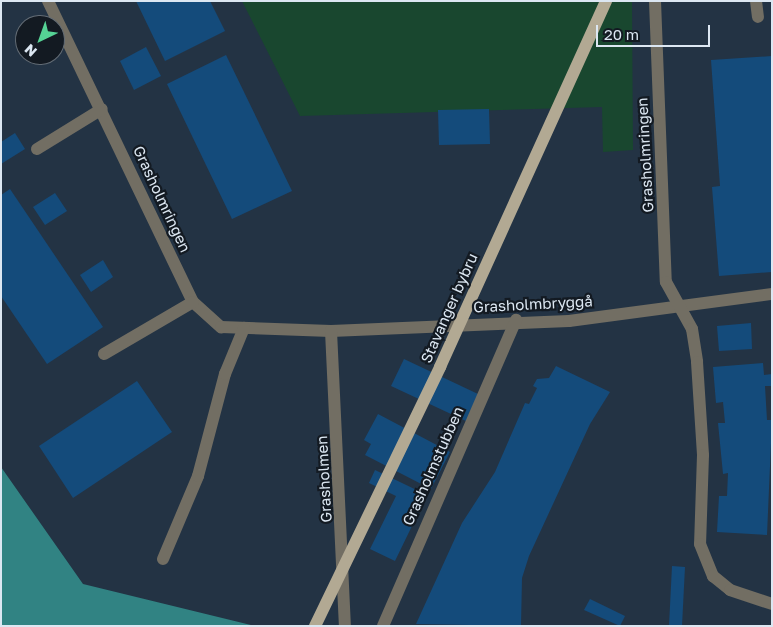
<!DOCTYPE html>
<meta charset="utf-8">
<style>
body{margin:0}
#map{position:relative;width:773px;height:627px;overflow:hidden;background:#233344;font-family:"Golos Text",sans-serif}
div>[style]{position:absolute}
.green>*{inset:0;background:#19472f}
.water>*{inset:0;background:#318383}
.building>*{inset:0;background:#144b7b}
.minor>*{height:12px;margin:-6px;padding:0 6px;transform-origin:6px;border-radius:6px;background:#726e63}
.major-bridge>*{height:12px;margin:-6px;padding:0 6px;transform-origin:6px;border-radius:6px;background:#b2a993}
span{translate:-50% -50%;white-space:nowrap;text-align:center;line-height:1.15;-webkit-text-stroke:4.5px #131a22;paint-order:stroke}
.street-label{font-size:15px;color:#dce7f2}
.frame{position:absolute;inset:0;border:2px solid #dce7f2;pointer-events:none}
.north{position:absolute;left:15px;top:15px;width:50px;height:50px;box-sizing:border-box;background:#131a22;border:1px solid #636c75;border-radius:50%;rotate:222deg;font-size:14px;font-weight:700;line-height:20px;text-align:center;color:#dce7f2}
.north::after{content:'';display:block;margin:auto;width:18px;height:22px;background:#55d395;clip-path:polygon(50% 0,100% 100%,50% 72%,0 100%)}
.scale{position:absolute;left:596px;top:25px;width:114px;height:22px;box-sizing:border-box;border:2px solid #dce7f2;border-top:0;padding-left:6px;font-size:15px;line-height:18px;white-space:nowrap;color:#dce7f2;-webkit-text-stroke:4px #131a22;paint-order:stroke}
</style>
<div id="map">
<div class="green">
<i style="clip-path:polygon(242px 1px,632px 1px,633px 150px,603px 152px,602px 107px,300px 116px)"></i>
</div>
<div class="water">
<i style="clip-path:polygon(1px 467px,83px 584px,255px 626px,1px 626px)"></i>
</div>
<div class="building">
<i style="clip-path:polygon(136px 1px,210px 1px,225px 31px,165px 61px)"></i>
<i style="clip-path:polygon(146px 47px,161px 76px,134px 90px,120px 61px)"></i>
<i style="clip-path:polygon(226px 55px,292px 191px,232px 219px,167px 84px)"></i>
<i style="clip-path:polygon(772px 56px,772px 272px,719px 276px,712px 187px,720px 186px,711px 60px)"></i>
<i style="clip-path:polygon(489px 109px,490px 144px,439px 145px,438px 110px)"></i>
<i style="clip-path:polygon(15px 133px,25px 149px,1px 164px,1px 142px)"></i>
<i style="clip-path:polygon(10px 189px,103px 327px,47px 364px,1px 296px,1px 195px)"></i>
<i style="clip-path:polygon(55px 193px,67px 211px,45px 225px,33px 207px)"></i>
<i style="clip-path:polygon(103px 260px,113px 277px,91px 292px,80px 275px)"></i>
<i style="clip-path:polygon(751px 323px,752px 349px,719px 351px,717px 326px)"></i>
<i style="clip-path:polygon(404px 359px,478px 394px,466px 421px,391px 386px)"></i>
<i style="clip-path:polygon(763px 363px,764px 375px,772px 374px,772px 386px,765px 386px,767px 420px,772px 420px,767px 535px,717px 532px,719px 496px,727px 496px,728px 473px,723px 474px,718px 423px,725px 423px,723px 402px,716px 403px,713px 367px)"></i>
<i style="clip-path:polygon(556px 366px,610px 392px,590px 424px,529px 556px,522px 578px,521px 626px,416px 624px,462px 523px,495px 472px,525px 403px,529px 404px,537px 388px,533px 386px,537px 379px,549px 378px)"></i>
<i style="clip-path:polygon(137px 381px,172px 432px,73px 498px,39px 446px)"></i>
<i style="clip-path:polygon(378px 414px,450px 452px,431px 489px,365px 455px,371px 444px,364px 440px)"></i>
<i style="clip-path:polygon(375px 470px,427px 495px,395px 561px,370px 549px,396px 496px,369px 483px)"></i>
<i style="clip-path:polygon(672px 566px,685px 567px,682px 626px,669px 626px)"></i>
<i style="clip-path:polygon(590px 599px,625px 616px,620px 626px,584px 610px)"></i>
</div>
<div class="minor">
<i style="left:48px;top:1px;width:334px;rotate:64.3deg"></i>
<i style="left:193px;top:302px;width:38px;rotate:42deg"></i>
<i style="left:221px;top:327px;width:110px;rotate:2.1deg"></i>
<i style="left:331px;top:331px;width:238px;rotate:-2.4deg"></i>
<i style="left:569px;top:321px;width:205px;rotate:-7.6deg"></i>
<i style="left:655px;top:1px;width:281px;rotate:87.8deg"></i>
<i style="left:666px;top:282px;width:54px;rotate:61deg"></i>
<i style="left:692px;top:329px;width:33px;rotate:81deg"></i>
<i style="left:697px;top:362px;width:93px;rotate:86.3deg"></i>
<i style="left:703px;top:455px;width:89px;rotate:91.9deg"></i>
<i style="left:700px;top:544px;width:35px;rotate:68deg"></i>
<i style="left:713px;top:576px;width:22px;rotate:39deg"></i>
<i style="left:730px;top:590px;width:44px;rotate:18.4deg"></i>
<i style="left:756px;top:1px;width:16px;rotate:83deg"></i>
<i style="left:37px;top:149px;width:76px;rotate:-31.6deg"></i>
<i style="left:331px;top:331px;width:295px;rotate:87.3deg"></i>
<i style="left:104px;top:354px;width:103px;rotate:-30.3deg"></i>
<i style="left:163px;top:559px;width:90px;rotate:-67.1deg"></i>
<i style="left:198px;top:476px;width:106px;rotate:-75.2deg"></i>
<i style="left:225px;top:374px;width:50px;rotate:-67.6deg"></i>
<i style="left:383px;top:626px;width:334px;rotate:-66.5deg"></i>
</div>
<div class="major-bridge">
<i style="left:315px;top:626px;width:288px;rotate:-64.2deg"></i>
<i style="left:440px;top:367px;width:402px;rotate:-65.6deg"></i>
</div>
<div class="street-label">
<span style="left:645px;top:155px;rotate:-93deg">Grasholmringen</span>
<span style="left:162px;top:199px;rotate:65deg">Grasholmringen</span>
<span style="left:533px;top:304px;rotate:-3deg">Grasholmbryggå</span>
<span style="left:449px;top:308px;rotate:-66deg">Stavanger bybru</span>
<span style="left:433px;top:466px;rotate:-66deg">Grasholmstubben</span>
<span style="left:324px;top:479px;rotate:-93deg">Grasholmen</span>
</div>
<div class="frame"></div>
<div class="north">N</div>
<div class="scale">20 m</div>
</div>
